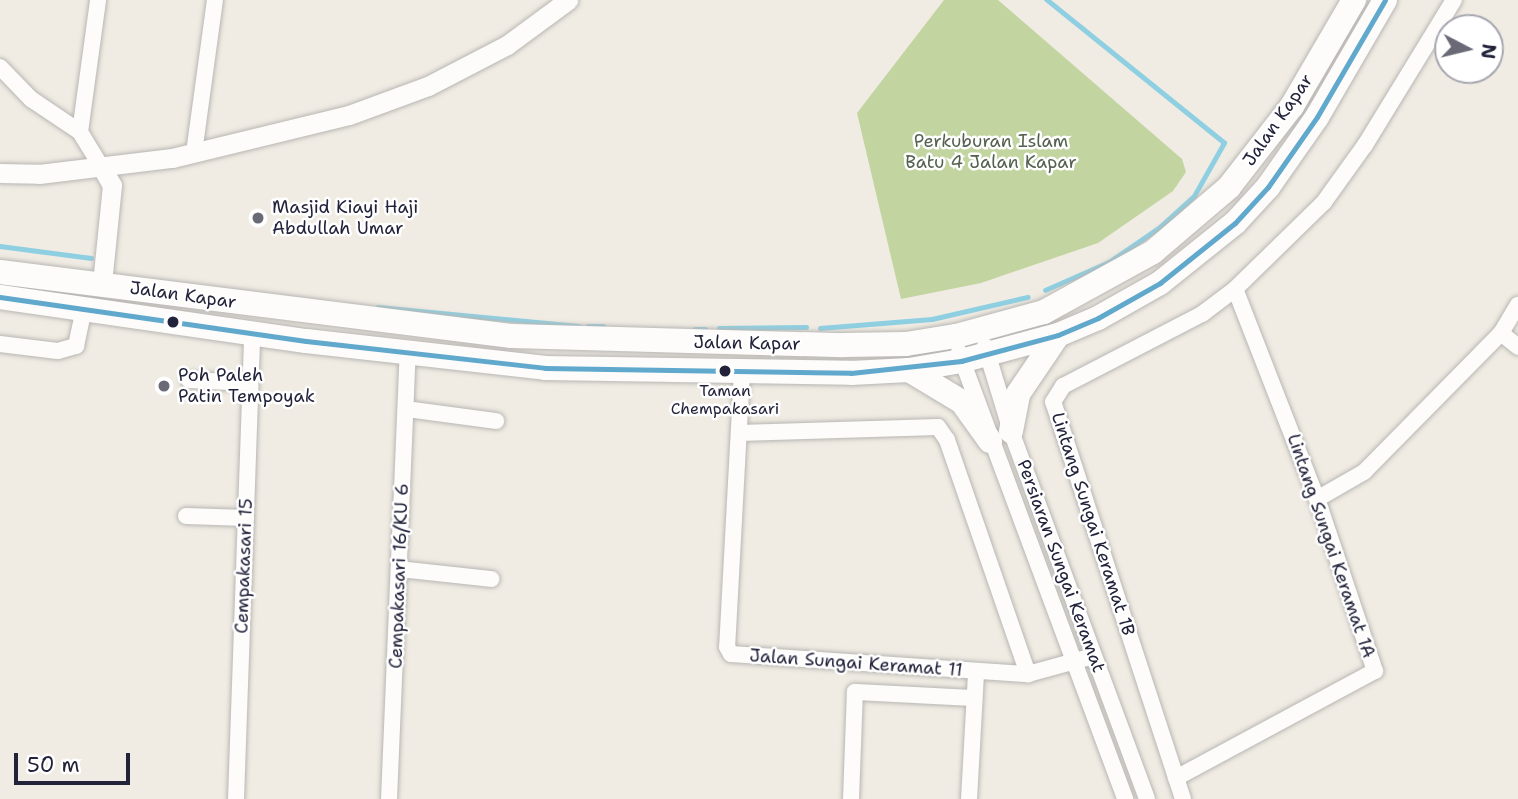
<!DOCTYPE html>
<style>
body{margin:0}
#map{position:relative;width:1518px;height:799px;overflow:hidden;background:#f0ece3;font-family:"Shantell Sans",sans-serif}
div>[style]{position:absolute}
.green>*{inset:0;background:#c2d4a0}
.stream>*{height:4.5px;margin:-2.25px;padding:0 2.25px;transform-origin:2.25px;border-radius:2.25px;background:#8ecfe2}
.roads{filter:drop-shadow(0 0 2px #b8b6b3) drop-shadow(0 0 2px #b8b6b3)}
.minor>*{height:16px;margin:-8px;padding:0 8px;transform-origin:8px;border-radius:8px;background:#fdfcfb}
.tertiary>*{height:19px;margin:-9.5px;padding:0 9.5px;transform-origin:9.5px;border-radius:9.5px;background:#fdfcfb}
.trunk>*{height:24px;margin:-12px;padding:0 12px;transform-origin:12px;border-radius:12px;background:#fdfcfb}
.bus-1>*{height:5px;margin:-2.5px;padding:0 2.5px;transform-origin:2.5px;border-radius:2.5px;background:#61a8cd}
.dots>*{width:19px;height:19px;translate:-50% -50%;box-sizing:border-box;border:4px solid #fff;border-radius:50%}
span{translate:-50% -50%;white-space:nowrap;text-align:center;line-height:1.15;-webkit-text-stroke:5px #fff;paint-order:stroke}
.bus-label{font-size:16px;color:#22223b}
.street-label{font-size:18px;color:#22223b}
.park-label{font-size:18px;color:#53614e}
.poi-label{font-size:18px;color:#22223b}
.left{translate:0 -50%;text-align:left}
.north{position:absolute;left:1434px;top:14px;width:70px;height:70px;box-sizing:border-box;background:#fff;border:2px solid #a7a7b1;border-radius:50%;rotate:97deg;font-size:19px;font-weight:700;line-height:28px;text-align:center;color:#22223b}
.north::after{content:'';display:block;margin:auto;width:24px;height:32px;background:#6a6976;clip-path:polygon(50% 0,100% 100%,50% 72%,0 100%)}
.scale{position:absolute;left:14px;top:753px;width:116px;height:32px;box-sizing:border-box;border:4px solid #22223b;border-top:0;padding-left:9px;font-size:21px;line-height:24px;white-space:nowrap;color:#22223b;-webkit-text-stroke:5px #fff;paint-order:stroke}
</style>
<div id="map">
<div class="green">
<i style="clip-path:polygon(944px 0,998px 0,1182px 159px,1186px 172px,1173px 191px,1098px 243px,981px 283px,901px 299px,857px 113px)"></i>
</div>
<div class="stream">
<i style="left:0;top:246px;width:92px;rotate:7.5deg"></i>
<i style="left:1045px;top:290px;width:70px;rotate:-23.6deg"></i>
<i style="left:1109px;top:262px;width:62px;rotate:-34.5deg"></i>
<i style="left:1160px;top:227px;width:46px;rotate:-42.4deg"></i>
<i style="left:1194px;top:196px;width:61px;rotate:-60.5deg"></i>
<i style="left:1224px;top:143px;width:228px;rotate:-141.1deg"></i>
<i style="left:378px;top:307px;width:201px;rotate:5.4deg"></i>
<i style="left:588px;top:326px;width:16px"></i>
<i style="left:719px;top:328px;width:87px;rotate:-0.7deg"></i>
<i style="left:820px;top:328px;width:112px;rotate:-4.6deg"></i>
<i style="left:932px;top:319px;width:98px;rotate:-13deg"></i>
<i style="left:695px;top:329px;width:11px"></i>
</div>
<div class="roads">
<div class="minor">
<i style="left:0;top:67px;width:45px;rotate:45.9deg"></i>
<i style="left:31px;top:99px;width:59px;rotate:34deg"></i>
<i style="left:80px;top:132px;width:42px;rotate:58.6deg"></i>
<i style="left:80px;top:132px;width:133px;rotate:-82.2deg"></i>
<i style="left:194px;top:153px;width:154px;rotate:-82.2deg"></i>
<i style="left:1501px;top:333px;width:22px;rotate:39deg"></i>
<i style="left:0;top:344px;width:58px;rotate:6.9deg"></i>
<i style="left:58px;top:351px;width:19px;rotate:-16deg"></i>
<i style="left:76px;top:346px;width:38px;rotate:-78deg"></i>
<i style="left:985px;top:346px;width:89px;rotate:73deg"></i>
<i style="left:1011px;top:431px;width:392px;rotate:69.7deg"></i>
<i style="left:959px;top:352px;width:477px;rotate:69.6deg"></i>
<i style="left:742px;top:372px;width:275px;rotate:93.1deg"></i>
<i style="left:727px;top:647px;width:8px;rotate:60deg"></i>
<i style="left:731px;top:654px;width:298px;rotate:3.9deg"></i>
<i style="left:1028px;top:674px;width:68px;rotate:-15.3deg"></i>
<i style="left:189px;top:380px;width:61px;rotate:2.8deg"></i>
<i style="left:406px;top:409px;width:91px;rotate:7.6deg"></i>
<i style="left:739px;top:433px;width:199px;rotate:-1.7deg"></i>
<i style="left:938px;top:427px;width:16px;rotate:55deg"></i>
<i style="left:947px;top:440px;width:248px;rotate:70.9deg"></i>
<i style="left:1317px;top:499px;width:54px;rotate:-29.9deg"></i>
<i style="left:1364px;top:472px;width:195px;rotate:-45.4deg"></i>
<i style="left:1501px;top:333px;width:33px;rotate:-59deg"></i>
<i style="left:186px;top:516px;width:60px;rotate:1.9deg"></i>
<i style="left:399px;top:569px;width:93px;rotate:6.2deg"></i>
<i style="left:1176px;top:778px;width:226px;rotate:-28.3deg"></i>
<i style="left:1375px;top:671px;width:182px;rotate:-108.6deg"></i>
<i style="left:1317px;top:499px;width:225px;rotate:-111.3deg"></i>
<i style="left:236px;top:799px;width:466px;rotate:-88deg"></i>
<i style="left:389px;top:799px;width:446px;rotate:-87.6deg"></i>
<i style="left:851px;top:799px;width:107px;rotate:-87.9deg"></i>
<i style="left:855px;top:692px;width:119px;rotate:2.9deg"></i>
<i style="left:969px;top:799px;width:127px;rotate:-86.8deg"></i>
<i style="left:1183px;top:799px;width:418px;rotate:-108.1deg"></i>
<i style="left:1053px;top:402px;width:19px;rotate:-58deg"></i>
<i style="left:1063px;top:386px;width:157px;rotate:-27.4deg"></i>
<i style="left:1202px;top:314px;width:41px;rotate:-37.1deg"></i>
<i style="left:1235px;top:289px;width:124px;rotate:-44.3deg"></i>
<i style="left:1324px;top:202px;width:70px;rotate:-54.3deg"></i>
<i style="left:1365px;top:145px;width:170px;rotate:-58.5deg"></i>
</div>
<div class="tertiary">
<i style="left:102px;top:168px;width:20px;rotate:60deg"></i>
<i style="left:112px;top:185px;width:99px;rotate:95.8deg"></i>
<i style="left:0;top:173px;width:39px;rotate:1deg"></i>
<i style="left:39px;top:174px;width:134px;rotate:-6.9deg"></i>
<i style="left:172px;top:158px;width:182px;rotate:-13.7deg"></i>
<i style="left:349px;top:115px;width:84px;rotate:-20.2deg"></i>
<i style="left:428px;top:86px;width:89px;rotate:-27.4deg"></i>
<i style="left:507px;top:45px;width:76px;rotate:-36.4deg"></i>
</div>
<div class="trunk">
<i style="left:0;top:272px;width:516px;rotate:7.13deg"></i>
<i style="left:512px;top:336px;width:331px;rotate:1.6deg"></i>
<i style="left:843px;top:345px;width:63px;rotate:-0.9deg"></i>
<i style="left:906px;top:344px;width:51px;rotate:-9.1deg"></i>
<i style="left:956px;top:336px;width:91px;rotate:-15.3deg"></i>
<i style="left:1044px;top:312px;width:124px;rotate:-28.8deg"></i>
<i style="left:1153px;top:252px;width:100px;rotate:-40.5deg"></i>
<i style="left:1229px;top:187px;width:103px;rotate:-52.1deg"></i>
<i style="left:1292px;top:106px;width:123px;rotate:-59.7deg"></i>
<i style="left:0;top:297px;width:309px;rotate:8.2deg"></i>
<i style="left:306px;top:341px;width:241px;rotate:6.4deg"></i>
<i style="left:545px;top:368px;width:306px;rotate:0.9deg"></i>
<i style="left:851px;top:373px;width:58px;rotate:-3deg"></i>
<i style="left:909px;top:370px;width:53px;rotate:-9.8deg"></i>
<i style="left:961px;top:361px;width:100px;rotate:-15deg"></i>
<i style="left:1058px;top:335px;width:43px;rotate:-23deg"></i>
<i style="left:1098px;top:318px;width:71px;rotate:-29.4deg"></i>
<i style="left:1160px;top:283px;width:96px;rotate:-38.7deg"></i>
<i style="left:1235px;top:223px;width:49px;rotate:-47.5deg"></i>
<i style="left:1268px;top:187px;width:85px;rotate:-55deg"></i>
<i style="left:1317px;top:117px;width:135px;rotate:-59.8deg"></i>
<i style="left:909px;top:370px;width:62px;rotate:31.1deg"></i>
<i style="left:962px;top:402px;width:48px;rotate:54.3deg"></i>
<i style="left:1011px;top:431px;width:38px;rotate:-79deg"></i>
<i style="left:1018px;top:394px;width:71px;rotate:-55.9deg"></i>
</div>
</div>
<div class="bus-1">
<i style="left:0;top:297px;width:309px;rotate:8.2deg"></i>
<i style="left:306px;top:341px;width:241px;rotate:6.4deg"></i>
<i style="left:545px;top:368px;width:306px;rotate:0.9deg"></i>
<i style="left:851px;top:373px;width:111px;rotate:-6.2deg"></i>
<i style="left:961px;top:361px;width:100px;rotate:-15deg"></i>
<i style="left:1058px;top:335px;width:43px;rotate:-23deg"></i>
<i style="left:1098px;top:318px;width:71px;rotate:-29.4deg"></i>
<i style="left:1160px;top:283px;width:96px;rotate:-38.7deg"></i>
<i style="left:1235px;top:223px;width:49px;rotate:-47.5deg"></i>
<i style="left:1268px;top:187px;width:85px;rotate:-55deg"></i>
<i style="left:1317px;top:117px;width:135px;rotate:-59.8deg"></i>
</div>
<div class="dots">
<i style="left:258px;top:218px;background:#6a6976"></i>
<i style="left:173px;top:322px;background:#22223b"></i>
<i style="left:725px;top:371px;background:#22223b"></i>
<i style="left:164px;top:386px;background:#6a6976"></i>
</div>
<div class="bus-label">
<span style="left:725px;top:400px">Taman<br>Chempakasari</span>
</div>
<div class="street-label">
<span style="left:1278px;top:120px;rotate:-55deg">Jalan Kapar</span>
<span style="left:183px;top:295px;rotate:8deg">Jalan Kapar</span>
<span style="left:747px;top:343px;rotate:1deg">Jalan Kapar</span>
<span style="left:1093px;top:524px;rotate:72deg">Lintang Sungai Keramat 1B</span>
<span style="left:1331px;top:546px;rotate:71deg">Lintang Sungai Keramat 1A</span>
<span style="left:244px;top:566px;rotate:-88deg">Cempakasari 15</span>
<span style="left:1061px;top:566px;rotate:70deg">Persiaran Sungai Keramat</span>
<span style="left:399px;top:576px;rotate:-88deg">Cempakasari 16/KU 6</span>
<span style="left:856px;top:663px;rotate:4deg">Jalan Sungai Keramat 11</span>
</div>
<div class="park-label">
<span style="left:991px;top:152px">Perkuburan Islam<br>Batu 4 Jalan Kapar</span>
</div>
<div class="poi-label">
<span class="left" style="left:272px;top:218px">Masjid Kiayi Haji<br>Abdullah Umar</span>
<span class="left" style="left:178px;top:386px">Poh Paleh<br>Patin Tempoyak</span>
</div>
<div class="north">N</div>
<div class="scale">50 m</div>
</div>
